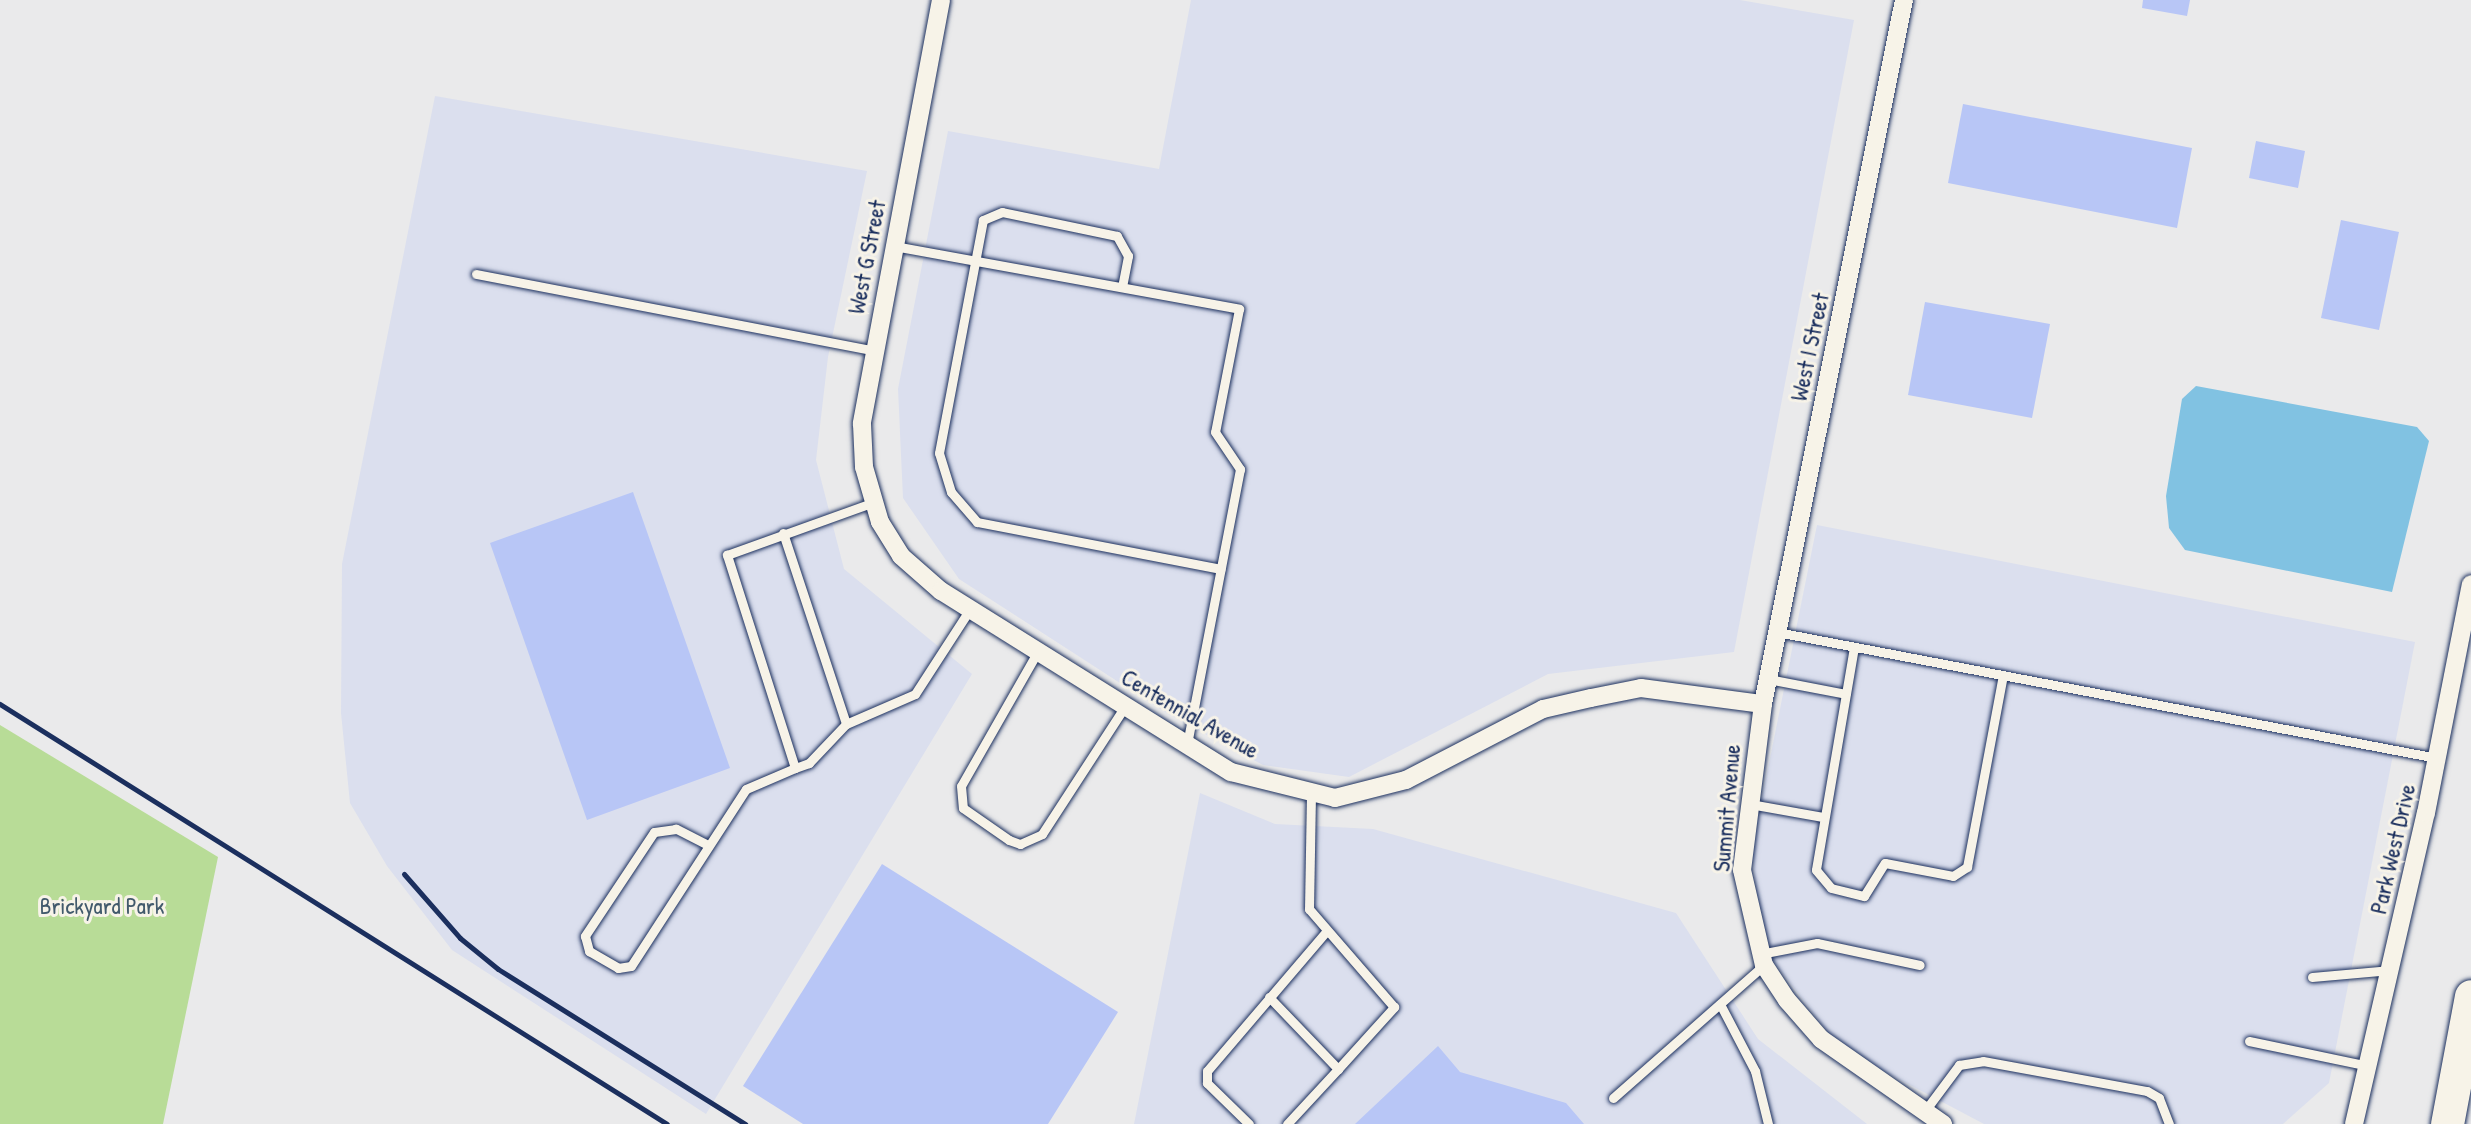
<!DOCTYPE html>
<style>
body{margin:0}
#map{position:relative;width:2471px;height:1124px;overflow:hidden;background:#eaeaeb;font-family:"Patrick Hand",sans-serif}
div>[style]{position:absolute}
.built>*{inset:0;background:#dbdfee}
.green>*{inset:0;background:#b8dc97}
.water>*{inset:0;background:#81c2e2}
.building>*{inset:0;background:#b8c6f6}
.roads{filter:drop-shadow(0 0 2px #1b2f5e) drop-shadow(0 0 2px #1b2f5e)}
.lane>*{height:9px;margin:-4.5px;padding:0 4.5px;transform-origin:4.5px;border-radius:4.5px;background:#f7f3e8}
.street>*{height:18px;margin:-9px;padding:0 9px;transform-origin:9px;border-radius:9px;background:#f7f3e8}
.highway>*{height:33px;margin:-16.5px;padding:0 16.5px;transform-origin:16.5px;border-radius:16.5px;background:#f7f3e8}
.rail>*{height:5px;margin:-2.5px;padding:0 2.5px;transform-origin:2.5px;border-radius:2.5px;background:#1b2f5e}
span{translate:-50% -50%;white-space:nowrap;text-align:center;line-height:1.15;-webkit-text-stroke:6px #f7f3e8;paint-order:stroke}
.street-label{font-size:23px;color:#1b2f5e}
.park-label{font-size:23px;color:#425a6c}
</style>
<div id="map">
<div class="built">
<i style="clip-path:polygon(1191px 0,1740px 0,1854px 20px,1734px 652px,1548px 674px,1349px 777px,1263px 765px,1168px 714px,959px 579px,903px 498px,898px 389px,948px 131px,1159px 169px)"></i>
<i style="clip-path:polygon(435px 96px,867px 171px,828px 357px,816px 460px,844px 569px,972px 674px,706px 1114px,452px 950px,387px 866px,350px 803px,341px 713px,342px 564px)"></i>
<i style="clip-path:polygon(1817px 525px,2415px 642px,2329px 1083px,2283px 1124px,1984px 1124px,1840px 1048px,1762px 946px,1752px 848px)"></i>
<i style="clip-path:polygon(1200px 793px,1275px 824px,1373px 829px,1676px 913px,1758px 1039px,1867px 1124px,1134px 1124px)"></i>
</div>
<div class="green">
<i style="clip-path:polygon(0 725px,218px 857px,163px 1124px,0 1124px)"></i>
</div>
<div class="water">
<i style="clip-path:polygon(2196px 386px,2417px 427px,2429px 441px,2392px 592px,2185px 550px,2169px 528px,2166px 496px,2182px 399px)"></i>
</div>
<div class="building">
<i style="clip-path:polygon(2143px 0,2190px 0,2187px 16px,2142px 8px)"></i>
<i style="clip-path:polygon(1963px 104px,2192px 148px,2177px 228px,1948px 183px)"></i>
<i style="clip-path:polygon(2256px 141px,2305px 151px,2298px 188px,2249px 178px)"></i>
<i style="clip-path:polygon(2341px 220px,2399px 232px,2379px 330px,2321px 318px)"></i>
<i style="clip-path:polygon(1925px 302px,2050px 324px,2032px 418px,1908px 395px)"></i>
<i style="clip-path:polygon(633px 492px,730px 768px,587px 820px,490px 543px)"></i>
<i style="clip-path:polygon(882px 864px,1118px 1012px,1048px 1124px,803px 1124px,743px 1086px)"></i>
<i style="clip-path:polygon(1438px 1046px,1460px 1072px,1566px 1103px,1584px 1124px,1355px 1124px)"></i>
</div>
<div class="roads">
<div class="lane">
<i style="left:894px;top:246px;width:351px;rotate:10.3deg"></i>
<i style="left:1239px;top:309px;width:125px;rotate:101deg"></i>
<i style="left:1215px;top:432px;width:45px;rotate:56deg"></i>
<i style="left:1240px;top:469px;width:281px;rotate:100.9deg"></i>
<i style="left:476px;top:274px;width:405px;rotate:10.9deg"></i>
<i style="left:1122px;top:287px;width:32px;rotate:-79deg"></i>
<i style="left:1128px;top:256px;width:23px;rotate:-119deg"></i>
<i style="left:1117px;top:236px;width:117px;rotate:-168.2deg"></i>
<i style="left:1002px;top:212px;width:21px;rotate:157deg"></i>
<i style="left:983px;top:220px;width:237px;rotate:100.7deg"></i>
<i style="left:939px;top:453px;width:41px;rotate:72.9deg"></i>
<i style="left:951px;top:492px;width:40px;rotate:49deg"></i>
<i style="left:977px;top:522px;width:248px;rotate:10.9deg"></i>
<i style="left:783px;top:533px;width:201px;rotate:71.7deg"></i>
<i style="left:846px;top:724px;width:54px;rotate:133.5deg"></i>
<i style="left:809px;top:763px;width:15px;rotate:160deg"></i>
<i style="left:1777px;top:632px;width:672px;rotate:10.81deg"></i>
<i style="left:1854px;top:647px;width:226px;rotate:99.7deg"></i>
<i style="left:1816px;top:870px;width:23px;rotate:50deg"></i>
<i style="left:1831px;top:888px;width:34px;rotate:14deg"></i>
<i style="left:1864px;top:896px;width:39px;rotate:-58deg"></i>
<i style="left:1885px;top:863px;width:69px;rotate:10.8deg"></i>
<i style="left:1953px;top:876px;width:17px;rotate:-33deg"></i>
<i style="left:1967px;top:867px;width:195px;rotate:-79.4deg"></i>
<i style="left:1038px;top:651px;width:155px;rotate:119.7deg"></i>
<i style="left:961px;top:786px;width:22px;rotate:85deg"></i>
<i style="left:963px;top:808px;width:56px;rotate:34.8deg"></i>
<i style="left:1009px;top:840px;width:12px;rotate:20deg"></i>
<i style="left:1020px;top:844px;width:24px;rotate:-24deg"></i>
<i style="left:1042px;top:834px;width:153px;rotate:-57deg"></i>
<i style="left:1768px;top:679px;width:79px;rotate:10.9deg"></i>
<i style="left:846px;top:724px;width:75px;rotate:-23.5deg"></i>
<i style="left:915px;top:694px;width:101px;rotate:-57.1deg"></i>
<i style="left:1750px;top:804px;width:74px;rotate:10.1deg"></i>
<i style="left:706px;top:844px;width:34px;rotate:-153deg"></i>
<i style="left:676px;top:829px;width:22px;rotate:172deg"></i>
<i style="left:654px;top:832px;width:125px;rotate:123.6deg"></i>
<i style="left:585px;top:936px;width:16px;rotate:75deg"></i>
<i style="left:589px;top:951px;width:34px;rotate:30deg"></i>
<i style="left:618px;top:968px;width:13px;rotate:-9deg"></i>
<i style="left:631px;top:966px;width:211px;rotate:-57deg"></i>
<i style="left:746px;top:789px;width:53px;rotate:-23.2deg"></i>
<i style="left:795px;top:768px;width:224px;rotate:-107.7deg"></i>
<i style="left:727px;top:555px;width:156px;rotate:-19.8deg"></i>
<i style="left:1760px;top:954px;width:58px;rotate:-10.9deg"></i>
<i style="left:1817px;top:943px;width:105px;rotate:12.1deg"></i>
<i style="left:2312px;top:977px;width:79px;rotate:-5.1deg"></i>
<i style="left:1269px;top:997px;width:100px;rotate:46.2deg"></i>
<i style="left:1338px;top:1069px;width:84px;rotate:-47.9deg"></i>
<i style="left:1394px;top:1007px;width:130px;rotate:-130.9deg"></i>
<i style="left:1309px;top:909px;width:115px;rotate:-89deg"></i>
<i style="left:1720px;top:1004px;width:76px;rotate:62.4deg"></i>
<i style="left:1755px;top:1071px;width:55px;rotate:76.2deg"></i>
<i style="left:2249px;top:1041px;width:123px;rotate:11.8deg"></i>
<i style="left:1613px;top:1098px;width:201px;rotate:-41.4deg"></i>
<i style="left:1924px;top:1112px;width:59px;rotate:-53.3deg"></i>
<i style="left:1959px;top:1065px;width:24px;rotate:-9deg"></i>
<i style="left:1983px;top:1061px;width:167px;rotate:10.4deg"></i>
<i style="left:2147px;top:1091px;width:14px;rotate:30deg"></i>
<i style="left:2159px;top:1098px;width:28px;rotate:69deg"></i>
<i style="left:1249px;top:1124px;width:59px;rotate:-135.7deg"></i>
<i style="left:1207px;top:1083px;width:12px;rotate:-90deg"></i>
<i style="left:1207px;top:1071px;width:182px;rotate:-49.5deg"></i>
<i style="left:1287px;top:1124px;width:75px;rotate:-47.2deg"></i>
</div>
<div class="street">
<i style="left:941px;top:0;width:431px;rotate:100.6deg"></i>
<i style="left:862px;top:424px;width:43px;rotate:87.3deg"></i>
<i style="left:864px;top:467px;width:57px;rotate:73.8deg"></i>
<i style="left:880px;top:522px;width:40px;rotate:58deg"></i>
<i style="left:901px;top:556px;width:53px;rotate:41.2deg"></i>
<i style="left:941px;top:591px;width:342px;rotate:32deg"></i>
<i style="left:1231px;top:772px;width:107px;rotate:14deg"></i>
<i style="left:1335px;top:798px;width:73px;rotate:-14.2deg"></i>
<i style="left:1406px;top:780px;width:154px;rotate:-27.4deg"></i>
<i style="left:1543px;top:709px;width:49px;rotate:-12.9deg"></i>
<i style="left:1591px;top:698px;width:51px;rotate:-11.3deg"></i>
<i style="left:1641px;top:688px;width:123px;rotate:7.5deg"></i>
<i style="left:1904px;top:0;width:718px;rotate:101.33deg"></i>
<i style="left:1763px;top:704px;width:167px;rotate:97.2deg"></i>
<i style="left:1742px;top:870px;width:98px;rotate:77deg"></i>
<i style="left:1764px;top:965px;width:42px;rotate:56.7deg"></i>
<i style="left:1787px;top:1000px;width:52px;rotate:48.9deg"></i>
<i style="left:1821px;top:1039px;width:149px;rotate:34.9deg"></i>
<i style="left:2354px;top:1124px;width:319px;rotate:-77deg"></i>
<i style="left:2426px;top:813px;width:233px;rotate:-78.9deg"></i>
</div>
<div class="highway">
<i style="left:2447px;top:1124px;width:130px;rotate:-79.4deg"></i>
</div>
</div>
<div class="rail">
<i style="left:0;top:704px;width:788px;rotate:32.2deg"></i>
<i style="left:404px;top:874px;width:85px;rotate:48.8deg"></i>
<i style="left:460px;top:938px;width:49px;rotate:39.2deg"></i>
<i style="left:498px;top:969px;width:292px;rotate:32.1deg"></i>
</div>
<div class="street-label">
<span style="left:867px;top:257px;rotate:-79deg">West G Street</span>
<span style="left:1810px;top:347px;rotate:-78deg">West I Street</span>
<span style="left:1190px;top:714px;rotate:30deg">Centennial Avenue</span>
<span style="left:1727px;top:808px;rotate:-85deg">Summit Avenue</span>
<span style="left:2393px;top:849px;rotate:-77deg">Park West Drive</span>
</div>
<div class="park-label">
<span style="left:102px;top:906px">Brickyard Park</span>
</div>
</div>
